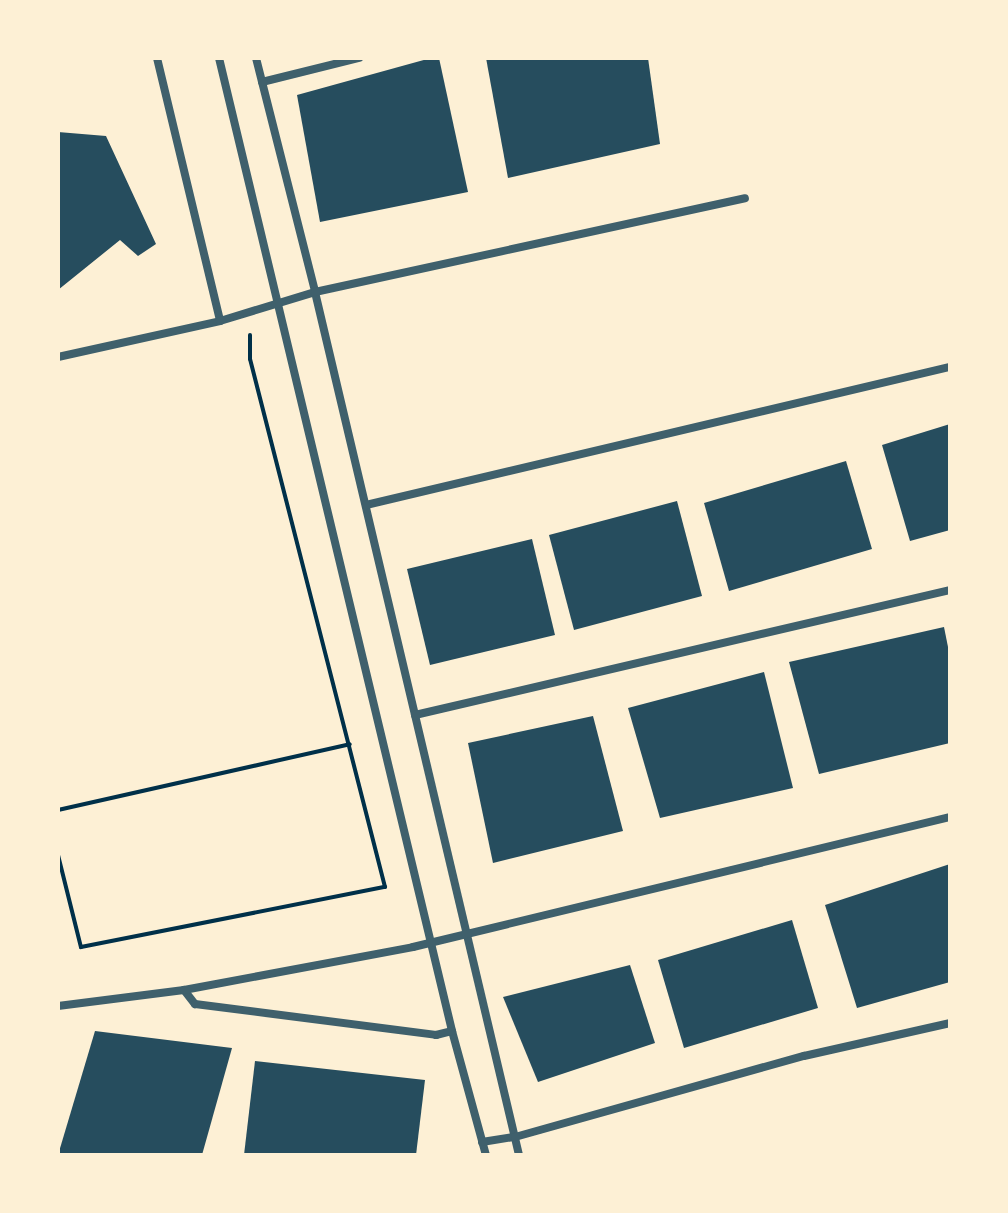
<!DOCTYPE html>
<style>
body{margin:0}
#map{position:relative;width:1008px;height:1213px;overflow:hidden;background:#fdf0d5;font-family:"Work Sans",sans-serif}
div>[style]{position:absolute}
.building>*{inset:0;background:#264d5e}
.path>*{height:4px;margin:-2px;padding:0 2px;transform-origin:2px;border-radius:2px;background:#003049}
.minor>*{height:8px;margin:-4px;padding:0 4px;transform-origin:4px;border-radius:4px;background:#3f606c}
span{translate:-50% -50%;white-space:nowrap;text-align:center;line-height:1.15;-webkit-text-stroke:7px #fdf0d5;paint-order:stroke}
.frame{position:absolute;inset:0;border:60px solid #fdf0d5;pointer-events:none}
</style>
<div id="map">
<div class="building">
<i style="clip-path:polygon(431px 58px,439px 58px,468px 192px,320px 222px,297px 95px)"></i>
<i style="clip-path:polygon(486px 58px,648px 58px,660px 144px,508px 178px)"></i>
<i style="clip-path:polygon(58px 132px,106px 136px,156px 244px,138px 256px,120px 240px,58px 290px)"></i>
<i style="clip-path:polygon(950px 424px,950px 530px,910px 541px,882px 445px)"></i>
<i style="clip-path:polygon(846px 461px,872px 549px,729px 591px,704px 503px)"></i>
<i style="clip-path:polygon(677px 501px,702px 596px,574px 630px,549px 535px)"></i>
<i style="clip-path:polygon(532px 539px,555px 635px,430px 665px,407px 569px)"></i>
<i style="clip-path:polygon(944px 627px,950px 657px,950px 743px,819px 774px,789px 662px)"></i>
<i style="clip-path:polygon(764px 672px,793px 788px,660px 818px,628px 708px)"></i>
<i style="clip-path:polygon(593px 716px,623px 831px,493px 863px,468px 743px)"></i>
<i style="clip-path:polygon(950px 864px,950px 982px,857px 1008px,825px 905px)"></i>
<i style="clip-path:polygon(792px 920px,818px 1008px,684px 1048px,658px 960px)"></i>
<i style="clip-path:polygon(630px 965px,655px 1043px,538px 1082px,503px 997px)"></i>
<i style="clip-path:polygon(95px 1031px,232px 1048px,202px 1155px,58px 1155px)"></i>
<i style="clip-path:polygon(255px 1061px,425px 1080px,416px 1155px,244px 1155px)"></i>
</div>
<div class="path">
<i style="left:58px;top:810px;width:299px;rotate:-12.7deg"></i>
<i style="left:58px;top:855px;width:95px;rotate:76deg"></i>
<i style="left:81px;top:947px;width:310px;rotate:-11.2deg"></i>
<i style="left:385px;top:887px;width:545px;rotate:-104.34deg"></i>
<i style="left:250px;top:359px;width:24px;rotate:-90deg"></i>
</div>
<div class="minor">
<i style="left:157px;top:58px;width:270px;rotate:76.5deg"></i>
<i style="left:219px;top:58px;width:1001px;rotate:76.53deg"></i>
<i style="left:452px;top:1031px;width:129px;rotate:74.7deg"></i>
<i style="left:256px;top:58px;width:241px;rotate:75.8deg"></i>
<i style="left:315px;top:292px;width:887px;rotate:76.7deg"></i>
<i style="left:262px;top:82px;width:100px;rotate:-13.9deg"></i>
<i style="left:58px;top:357px;width:166px;rotate:-12.5deg"></i>
<i style="left:220px;top:321px;width:99px;rotate:-17deg"></i>
<i style="left:315px;top:292px;width:440px;rotate:-12.3deg"></i>
<i style="left:366px;top:505px;width:600px;rotate:-13.3deg"></i>
<i style="left:415px;top:715px;width:549px;rotate:-13.15deg"></i>
<i style="left:184px;top:990px;width:18px;rotate:52deg"></i>
<i style="left:195px;top:1004px;width:243px;rotate:7.3deg"></i>
<i style="left:436px;top:1035px;width:16px;rotate:-14deg"></i>
<i style="left:58px;top:1006px;width:127px;rotate:-7.2deg"></i>
<i style="left:184px;top:990px;width:233px;rotate:-10.6deg"></i>
<i style="left:413px;top:947px;width:553px;rotate:-13.61deg"></i>
<i style="left:482px;top:1142px;width:33px;rotate:-9deg"></i>
<i style="left:515px;top:1137px;width:300px;rotate:-15.7deg"></i>
<i style="left:804px;top:1056px;width:150px;rotate:-12.7deg"></i>
</div>
<div class="frame"></div>
</div>
